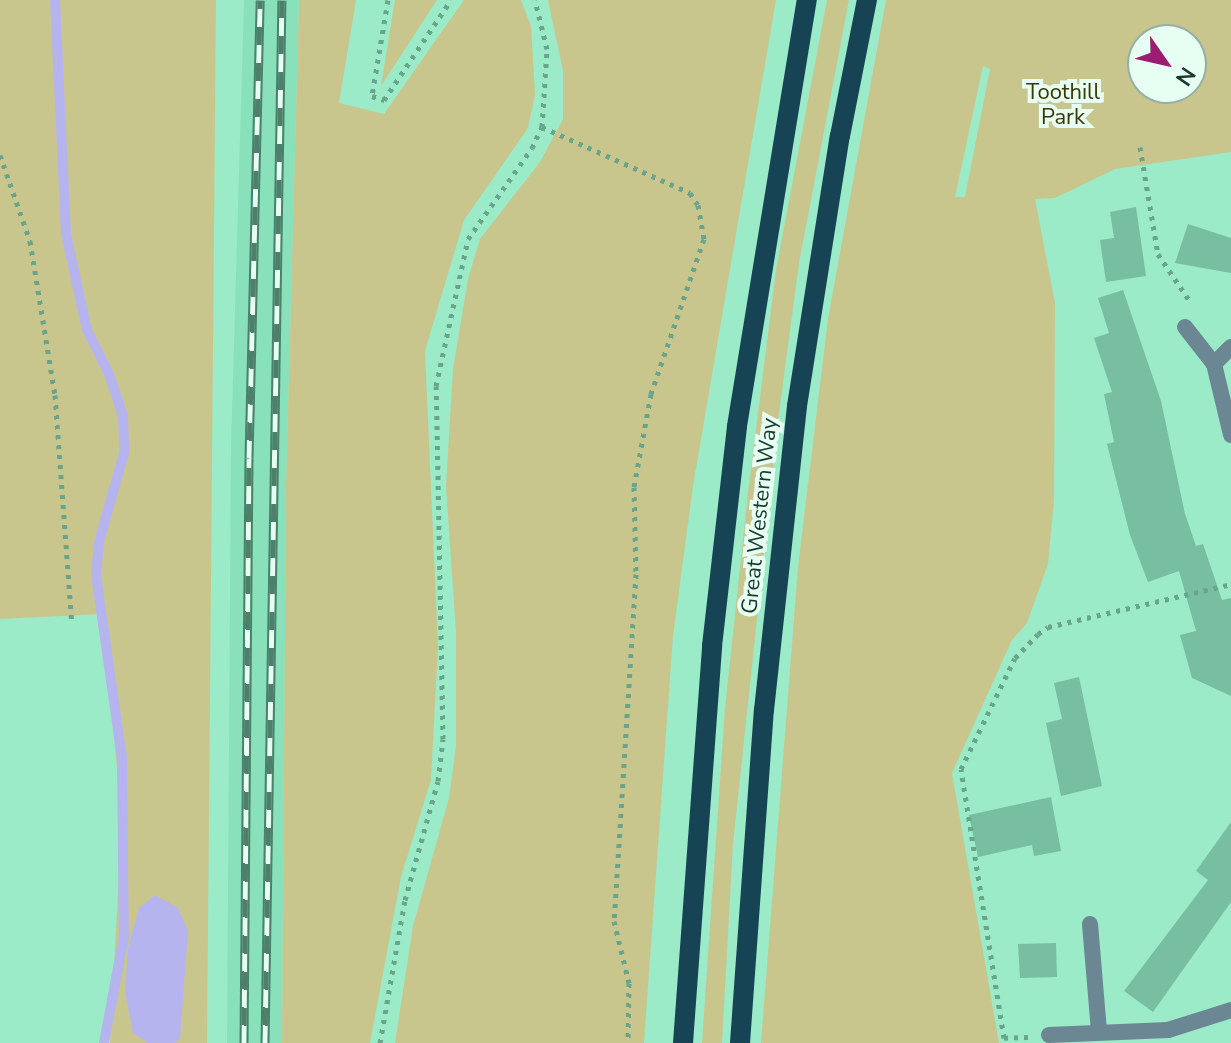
<!DOCTYPE html>
<style>
body{margin:0}
#map{position:relative;width:1231px;height:1043px;overflow:hidden;background:#9beac8;font-family:"Nunito Sans",sans-serif}
div>[style]{position:absolute}
.built>*{inset:0;background:#89e1bc}
.green>*{inset:0;background:#c9c68d}
.water>*{inset:0;background:#b6b4ef}
.stream>*{height:10px;margin:-5px;padding:0 5px;transform-origin:5px;border-radius:5px;background:#b6b4ef}
.building>*{inset:0;background:#78bea1}
.path>*{height:5px;margin-top:-2.5px;transform-origin:0;background:repeating-linear-gradient(90deg,#68a58b 0 4px,transparent 0 10px)}
.street>*{height:16px;margin:-8px;padding:0 8px;transform-origin:8px;border-radius:8px;background:#6a8793}
.primary>*{height:20px;margin:-10px;padding:0 10px;transform-origin:10px;border-radius:10px;background:#164455}
.rail>*{height:9px;margin-top:-4.5px;transform-origin:0;background:repeating-linear-gradient(90deg,#e7fef3 0 18px,#4c806a 0 36px);box-sizing:border-box;border-block:2px solid #4c806a}
span{translate:-50% -50%;white-space:nowrap;text-align:center;line-height:1.15;-webkit-text-stroke:8px #e7fef3;paint-order:stroke}
.park-label{font-size:22px;color:#3b3703}
.street-label{font-size:22px;color:#18392c}
.north{position:absolute;left:1127px;top:24px;width:80px;height:80px;box-sizing:border-box;background:#e7fef3;border:2px solid #94afa3;border-radius:50%;rotate:124deg;font-size:22px;font-weight:700;line-height:32px;text-align:center;color:#18392c}
.north::after{content:'';display:block;margin:auto;width:28px;height:36px;background:#9b1c71;clip-path:polygon(50% 0,100% 100%,50% 72%,0 100%)}
</style>
<div id="map">
<div class="built">
<i style="clip-path:polygon(244px 0,299px 0,286px 485px,282px 1043px,227px 1043px,231px 447px)"></i>
</div>
<div class="green">
<i style="clip-path:polygon(0 0,216px 0,207px 1043px,110px 1043px,122px 819px,102px 614px,0 619px)"></i>
<i style="clip-path:polygon(299px 0,356px 0,339px 103px,384px 114px,464px 0,521px 0,531px 26px,535px 95px,528px 128px,464px 220px,425px 351px,438px 647px,431px 780px,401px 877px,370px 1043px,282px 1043px,286px 485px)"></i>
<i style="clip-path:polygon(395px 0,437px 0,381px 86px)"></i>
<i style="clip-path:polygon(548px 0,776px 0,693px 486px,673px 636px,644px 1043px,395px 1043px,413px 926px,449px 798px,456px 746px,456px 632px,446px 486px,453px 369px,468px 279px,480px 239px,540px 162px,563px 119px,563px 71px)"></i>
<i style="clip-path:polygon(827px 0,849px 0,799px 263px,779px 413px,733px 844px,722px 1043px,702px 1043px,725px 708px,748px 493px,776px 270px)"></i>
<i style="clip-path:polygon(evenodd,886px 0,1231px 0,1231px 152px,1115px 169px,1055px 198px,1035px 199px,1055px 303px,1054px 500px,1048px 564px,1027px 623px,1012px 640px,952px 773px,999px 1043px,761px 1043px,798px 567px,828px 319px,886px 0,1143px 40px,1191px 40px,1191px 88px,1143px 88px,1143px 40px,886px 0,983px 66px,990px 69px,965px 197px,955px 197px,983px 66px)"></i>
</div>
<div class="water">
<i style="clip-path:polygon(155px 895px,178px 908px,188px 930px,180px 1039px,175px 1043px,148px 1043px,133px 1033px,125px 993px,128px 948px,139px 908px)"></i>
</div>
<div class="stream">
<i style="left:55px;top:0;width:234px;rotate:87.3deg"></i>
<i style="left:66px;top:234px;width:98px;rotate:77.7deg"></i>
<i style="left:87px;top:330px;width:49px;rotate:63.4deg"></i>
<i style="left:109px;top:374px;width:44px;rotate:71.6deg"></i>
<i style="left:123px;top:416px;width:37px;rotate:88deg"></i>
<i style="left:124px;top:453px;width:92px;rotate:105.7deg"></i>
<i style="left:99px;top:542px;width:33px;rotate:95deg"></i>
<i style="left:96px;top:575px;width:184px;rotate:81.9deg"></i>
<i style="left:122px;top:757px;width:179px;rotate:89.4deg"></i>
<i style="left:124px;top:936px;width:109px;rotate:100.6deg"></i>
</div>
<div class="building">
<i style="clip-path:polygon(1136px 207px,1146px 276px,1106px 282px,1100px 240px,1114px 238px,1110px 212px)"></i>
<i style="clip-path:polygon(1188px 224px,1231px 238px,1231px 273px,1175px 263px)"></i>
<i style="clip-path:polygon(1123px 290px,1161px 401px,1185px 514px,1196px 546px,1203px 544px,1222px 600px,1231px 598px,1231px 696px,1192px 678px,1180px 635px,1196px 631px,1179px 571px,1148px 582px,1130px 535px,1107px 444px,1114px 442px,1104px 394px,1112px 392px,1094px 338px,1109px 333px,1098px 298px)"></i>
<i style="clip-path:polygon(1079px 677px,1102px 786px,1061px 796px,1046px 723px,1062px 719px,1054px 683px)"></i>
<i style="clip-path:polygon(1051px 797px,1061px 851px,1034px 856px,1032px 845px,978px 857px,969px 815px)"></i>
<i style="clip-path:polygon(1231px 822px,1231px 902px,1153px 1012px,1124px 991px,1208px 880px,1196px 871px)"></i>
<i style="clip-path:polygon(1056px 943px,1057px 977px,1020px 978px,1018px 944px)"></i>
</div>
<div class="path">
<i style="left:388px;top:0;width:97px;rotate:99.5deg"></i>
<i style="left:372px;top:96px;width:13px;rotate:18deg"></i>
<i style="left:384px;top:100px;width:120px;rotate:-56.2deg"></i>
<i style="left:542px;top:127px;width:162px;rotate:24deg"></i>
<i style="left:690px;top:193px;width:14px;rotate:56deg"></i>
<i style="left:698px;top:205px;width:35px;rotate:80deg"></i>
<i style="left:704px;top:239px;width:164px;rotate:108.9deg"></i>
<i style="left:651px;top:394px;width:95px;rotate:100.4deg"></i>
<i style="left:634px;top:487px;width:87px;rotate:88.7deg"></i>
<i style="left:636px;top:574px;width:348px;rotate:93.6deg"></i>
<i style="left:614px;top:921px;width:64px;rotate:76.4deg"></i>
<i style="left:629px;top:983px;width:60px;rotate:91deg"></i>
<i style="left:1140px;top:147px;width:109px;rotate:80.5deg"></i>
<i style="left:1158px;top:254px;width:59px;rotate:56deg"></i>
<i style="left:0;top:155px;width:91px;rotate:70.8deg"></i>
<i style="left:30px;top:241px;width:156px;rotate:80.8deg"></i>
<i style="left:55px;top:395px;width:230px;rotate:85.8deg"></i>
<i style="left:1028px;top:1037px;width:24px;rotate:178deg"></i>
<i style="left:1004px;top:1038px;width:272px;rotate:-99.1deg"></i>
<i style="left:961px;top:769px;width:123px;rotate:-64.1deg"></i>
<i style="left:1015px;top:658px;width:33px;rotate:-46deg"></i>
<i style="left:1038px;top:634px;width:12px;rotate:-35deg"></i>
<i style="left:1048px;top:627px;width:188px;rotate:-13.2deg"></i>
<i style="left:380px;top:1043px;width:145px;rotate:-80.1deg"></i>
<i style="left:405px;top:900px;width:123px;rotate:-74.5deg"></i>
<i style="left:438px;top:781px;width:42px;rotate:-83.2deg"></i>
<i style="left:443px;top:739px;width:353px;rotate:-91.1deg"></i>
<i style="left:436px;top:386px;width:150px;rotate:-77.7deg"></i>
<i style="left:468px;top:239px;width:111px;rotate:-54.9deg"></i>
<i style="left:532px;top:148px;width:23px;rotate:-65deg"></i>
<i style="left:542px;top:127px;width:78px;rotate:-86.3deg"></i>
<i style="left:547px;top:49px;width:50px;rotate:-103.8deg"></i>
</div>
<div class="street">
<i style="left:1185px;top:327px;width:47px;rotate:51.9deg"></i>
<i style="left:1214px;top:364px;width:73px;rotate:76.5deg"></i>
<i style="left:1214px;top:364px;width:24px;rotate:-45deg"></i>
<i style="left:1090px;top:924px;width:107px;rotate:85.2deg"></i>
<i style="left:1049px;top:1035px;width:119px;rotate:-2.4deg"></i>
<i style="left:1168px;top:1030px;width:66px;rotate:-17.6deg"></i>
</div>
<div class="primary">
<i style="left:683px;top:1043px;width:398px;rotate:-85.8deg"></i>
<i style="left:712px;top:646px;width:221px;rotate:-83.5deg"></i>
<i style="left:737px;top:426px;width:432px;rotate:-80.7deg"></i>
<i style="left:740px;top:1043px;width:334px;rotate:-85.9deg"></i>
<i style="left:764px;top:710px;width:306px;rotate:-83.8deg"></i>
<i style="left:797px;top:406px;width:273px;rotate:-81deg"></i>
<i style="left:840px;top:136px;width:139px;rotate:-78.8deg"></i>
</div>
<div class="rail">
<i style="left:244px;top:1043px;width:585px;rotate:-89.51deg"></i>
<i style="left:249px;top:458px;width:458px;rotate:-88.6deg"></i>
<i style="left:265px;top:1043px;width:1043px;rotate:-89.07deg"></i>
</div>
<div class="park-label">
<span style="left:1063px;top:105px">Toothill<br>Park</span>
</div>
<div class="street-label">
<span style="left:760px;top:516px;rotate:-84deg">Great Western Way</span>
</div>
<div class="north">N</div>
</div>
